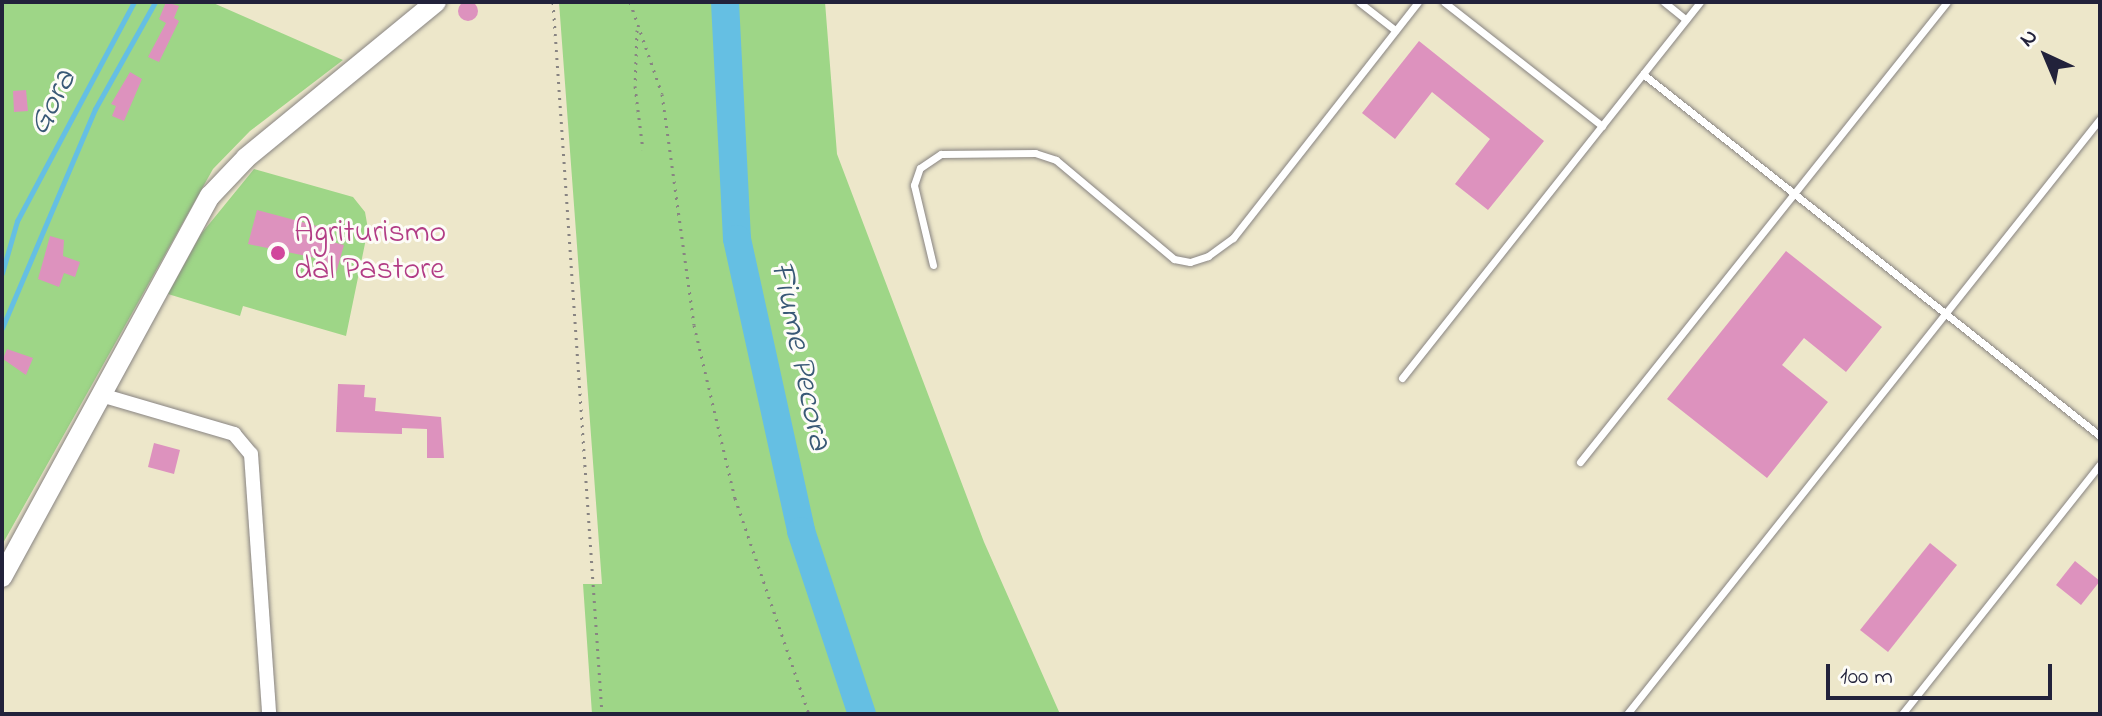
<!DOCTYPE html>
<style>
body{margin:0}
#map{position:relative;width:2102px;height:716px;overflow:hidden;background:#ede7ca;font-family:"Indie Flower",sans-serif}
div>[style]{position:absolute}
.green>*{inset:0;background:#9ed687}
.stream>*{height:5px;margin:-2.5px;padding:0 2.5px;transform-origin:2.5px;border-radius:2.5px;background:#65bfe3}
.river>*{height:28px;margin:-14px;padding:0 14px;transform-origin:14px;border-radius:14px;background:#65bfe3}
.building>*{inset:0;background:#dd92be}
.round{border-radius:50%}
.path>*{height:3px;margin-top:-1.5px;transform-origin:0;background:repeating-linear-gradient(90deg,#888482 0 2px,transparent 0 8px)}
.roads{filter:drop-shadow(0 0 2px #888482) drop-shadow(0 0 2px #888482)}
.lane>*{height:7px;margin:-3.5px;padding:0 3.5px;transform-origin:3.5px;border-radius:3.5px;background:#fff}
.street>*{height:14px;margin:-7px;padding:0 7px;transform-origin:7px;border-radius:7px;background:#fff}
.secondary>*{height:20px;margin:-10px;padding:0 10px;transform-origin:10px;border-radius:10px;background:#fff}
.dots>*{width:22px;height:22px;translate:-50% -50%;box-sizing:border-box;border:4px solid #fdfcf7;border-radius:50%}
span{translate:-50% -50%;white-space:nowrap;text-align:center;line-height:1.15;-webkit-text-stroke:6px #fdfcf7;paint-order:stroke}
.hotel-label{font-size:32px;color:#b23c85}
.left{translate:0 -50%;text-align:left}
.water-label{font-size:34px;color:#395976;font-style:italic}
.frame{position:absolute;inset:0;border:4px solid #22223b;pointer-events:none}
.north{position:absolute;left:2006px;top:16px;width:80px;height:80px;-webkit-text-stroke:6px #fdfcf7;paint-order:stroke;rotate:316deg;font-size:22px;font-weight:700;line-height:32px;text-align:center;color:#22223b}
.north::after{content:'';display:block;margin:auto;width:28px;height:36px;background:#22223b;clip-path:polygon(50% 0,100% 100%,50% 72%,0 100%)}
.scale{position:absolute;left:1826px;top:664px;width:226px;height:36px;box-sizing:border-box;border:4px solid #22223b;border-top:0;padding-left:10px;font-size:24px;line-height:28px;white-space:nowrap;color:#22223b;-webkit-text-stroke:6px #fdfcf7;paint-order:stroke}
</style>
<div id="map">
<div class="green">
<i style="clip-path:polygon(2px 2px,211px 2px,343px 60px,250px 131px,213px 169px,2px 545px)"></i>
<i style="clip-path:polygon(559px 2px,825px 2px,837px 154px,984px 542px,1060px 714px,592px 714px,583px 584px,602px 584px)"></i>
<i style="clip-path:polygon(254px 169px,353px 197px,365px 212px,368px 229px,346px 336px,243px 306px,240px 316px,168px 294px,201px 234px)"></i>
</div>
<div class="stream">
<i style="left:2px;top:273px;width:54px;rotate:-73.9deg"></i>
<i style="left:17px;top:221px;width:248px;rotate:-61.9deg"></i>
<i style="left:2px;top:328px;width:238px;rotate:-67deg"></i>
<i style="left:95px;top:109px;width:123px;rotate:-60.7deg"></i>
</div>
<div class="river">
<i style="left:725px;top:2px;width:237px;rotate:87.1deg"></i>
<i style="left:737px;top:239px;width:299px;rotate:77.6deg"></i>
<i style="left:801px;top:531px;width:193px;rotate:71.6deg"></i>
</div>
<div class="building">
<i class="round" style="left:458px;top:1px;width:20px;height:20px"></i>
<i style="clip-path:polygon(166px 2px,179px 6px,174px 18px,179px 21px,159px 62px,148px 57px,166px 23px,159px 19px)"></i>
<i style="clip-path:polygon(1419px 41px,1544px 141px,1488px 210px,1455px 184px,1490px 139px,1432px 92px,1395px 139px,1362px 113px)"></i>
<i style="clip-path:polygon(130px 72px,142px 79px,124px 121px,112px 116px,116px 106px,111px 104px)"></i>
<i style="clip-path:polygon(26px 90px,28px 111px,14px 112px,13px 91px)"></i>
<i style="clip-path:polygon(257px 210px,332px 230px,329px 241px,344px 245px,334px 280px,316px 275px,321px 259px,248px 244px)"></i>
<i style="clip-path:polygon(50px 236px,64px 240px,63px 256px,80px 262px,75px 277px,64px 273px,59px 287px,38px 279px)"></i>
<i style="clip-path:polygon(1786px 251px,1882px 327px,1846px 372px,1804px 338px,1782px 365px,1828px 402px,1767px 478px,1667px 399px)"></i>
<i style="clip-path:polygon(7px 349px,33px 358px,26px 375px,3px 359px)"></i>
<i style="clip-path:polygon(338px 384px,365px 385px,364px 397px,376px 398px,375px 411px,441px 417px,444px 458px,427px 458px,427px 429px,402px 428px,402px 434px,336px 432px)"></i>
<i style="clip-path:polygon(154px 443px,180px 450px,174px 474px,148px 467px)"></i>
<i style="clip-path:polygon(1930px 543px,1957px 565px,1888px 652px,1860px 630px)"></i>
<i style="clip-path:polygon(2075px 561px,2100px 581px,2081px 605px,2056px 585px)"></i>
</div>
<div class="path">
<i style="left:553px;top:2px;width:714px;rotate:86.06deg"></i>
<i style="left:630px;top:2px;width:97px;rotate:70.8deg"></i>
<i style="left:662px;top:94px;width:233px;rotate:82.1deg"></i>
<i style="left:694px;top:325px;width:178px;rotate:76.7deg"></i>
<i style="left:735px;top:498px;width:228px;rotate:71.1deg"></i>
<i style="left:637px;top:30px;width:56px;rotate:92deg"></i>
<i style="left:635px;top:86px;width:64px;rotate:82.9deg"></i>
</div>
<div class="roads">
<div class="lane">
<i style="left:1359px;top:2px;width:46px;rotate:37.9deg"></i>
<i style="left:1444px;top:2px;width:201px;rotate:38.1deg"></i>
<i style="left:1664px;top:2px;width:28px;rotate:39deg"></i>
<i style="left:1643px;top:74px;width:583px;rotate:38.38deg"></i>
<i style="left:933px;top:265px;width:82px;rotate:-103.4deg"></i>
<i style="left:914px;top:185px;width:18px;rotate:-71deg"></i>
<i style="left:920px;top:168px;width:25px;rotate:-34deg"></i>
<i style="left:941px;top:154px;width:94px;rotate:-0.6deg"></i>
<i style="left:1035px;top:153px;width:22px;rotate:18deg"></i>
<i style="left:1056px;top:160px;width:154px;rotate:40deg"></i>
<i style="left:1174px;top:259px;width:16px;rotate:11deg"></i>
<i style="left:1190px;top:262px;width:19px;rotate:-18deg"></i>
<i style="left:1208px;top:256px;width:31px;rotate:-36deg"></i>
<i style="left:1233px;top:238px;width:300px;rotate:-51.9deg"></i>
<i style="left:1402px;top:378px;width:480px;rotate:-51.6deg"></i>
<i style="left:1580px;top:462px;width:588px;rotate:-51.42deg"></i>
<i style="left:1627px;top:714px;width:760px;rotate:-51.52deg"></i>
<i style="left:1902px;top:714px;width:319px;rotate:-51.6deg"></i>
</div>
<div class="street">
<i style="left:101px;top:395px;width:139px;rotate:16.3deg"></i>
<i style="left:234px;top:434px;width:26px;rotate:50deg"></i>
<i style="left:251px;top:454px;width:261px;rotate:86deg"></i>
</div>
<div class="secondary">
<i style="left:2px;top:577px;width:434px;rotate:-61.4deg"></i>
<i style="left:210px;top:196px;width:52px;rotate:-46.5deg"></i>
<i style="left:246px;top:158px;width:246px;rotate:-39.4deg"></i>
</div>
</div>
<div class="dots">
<i style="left:278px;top:253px;background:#d1479c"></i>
</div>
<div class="hotel-label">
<span class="left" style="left:294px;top:253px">Agriturismo<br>dal Pastore</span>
</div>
<div class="water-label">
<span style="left:53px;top:103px;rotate:-62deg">Gora</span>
<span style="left:799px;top:356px;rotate:78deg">Fiume Pecora</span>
</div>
<div class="frame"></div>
<div class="north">N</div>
<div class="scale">100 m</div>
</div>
